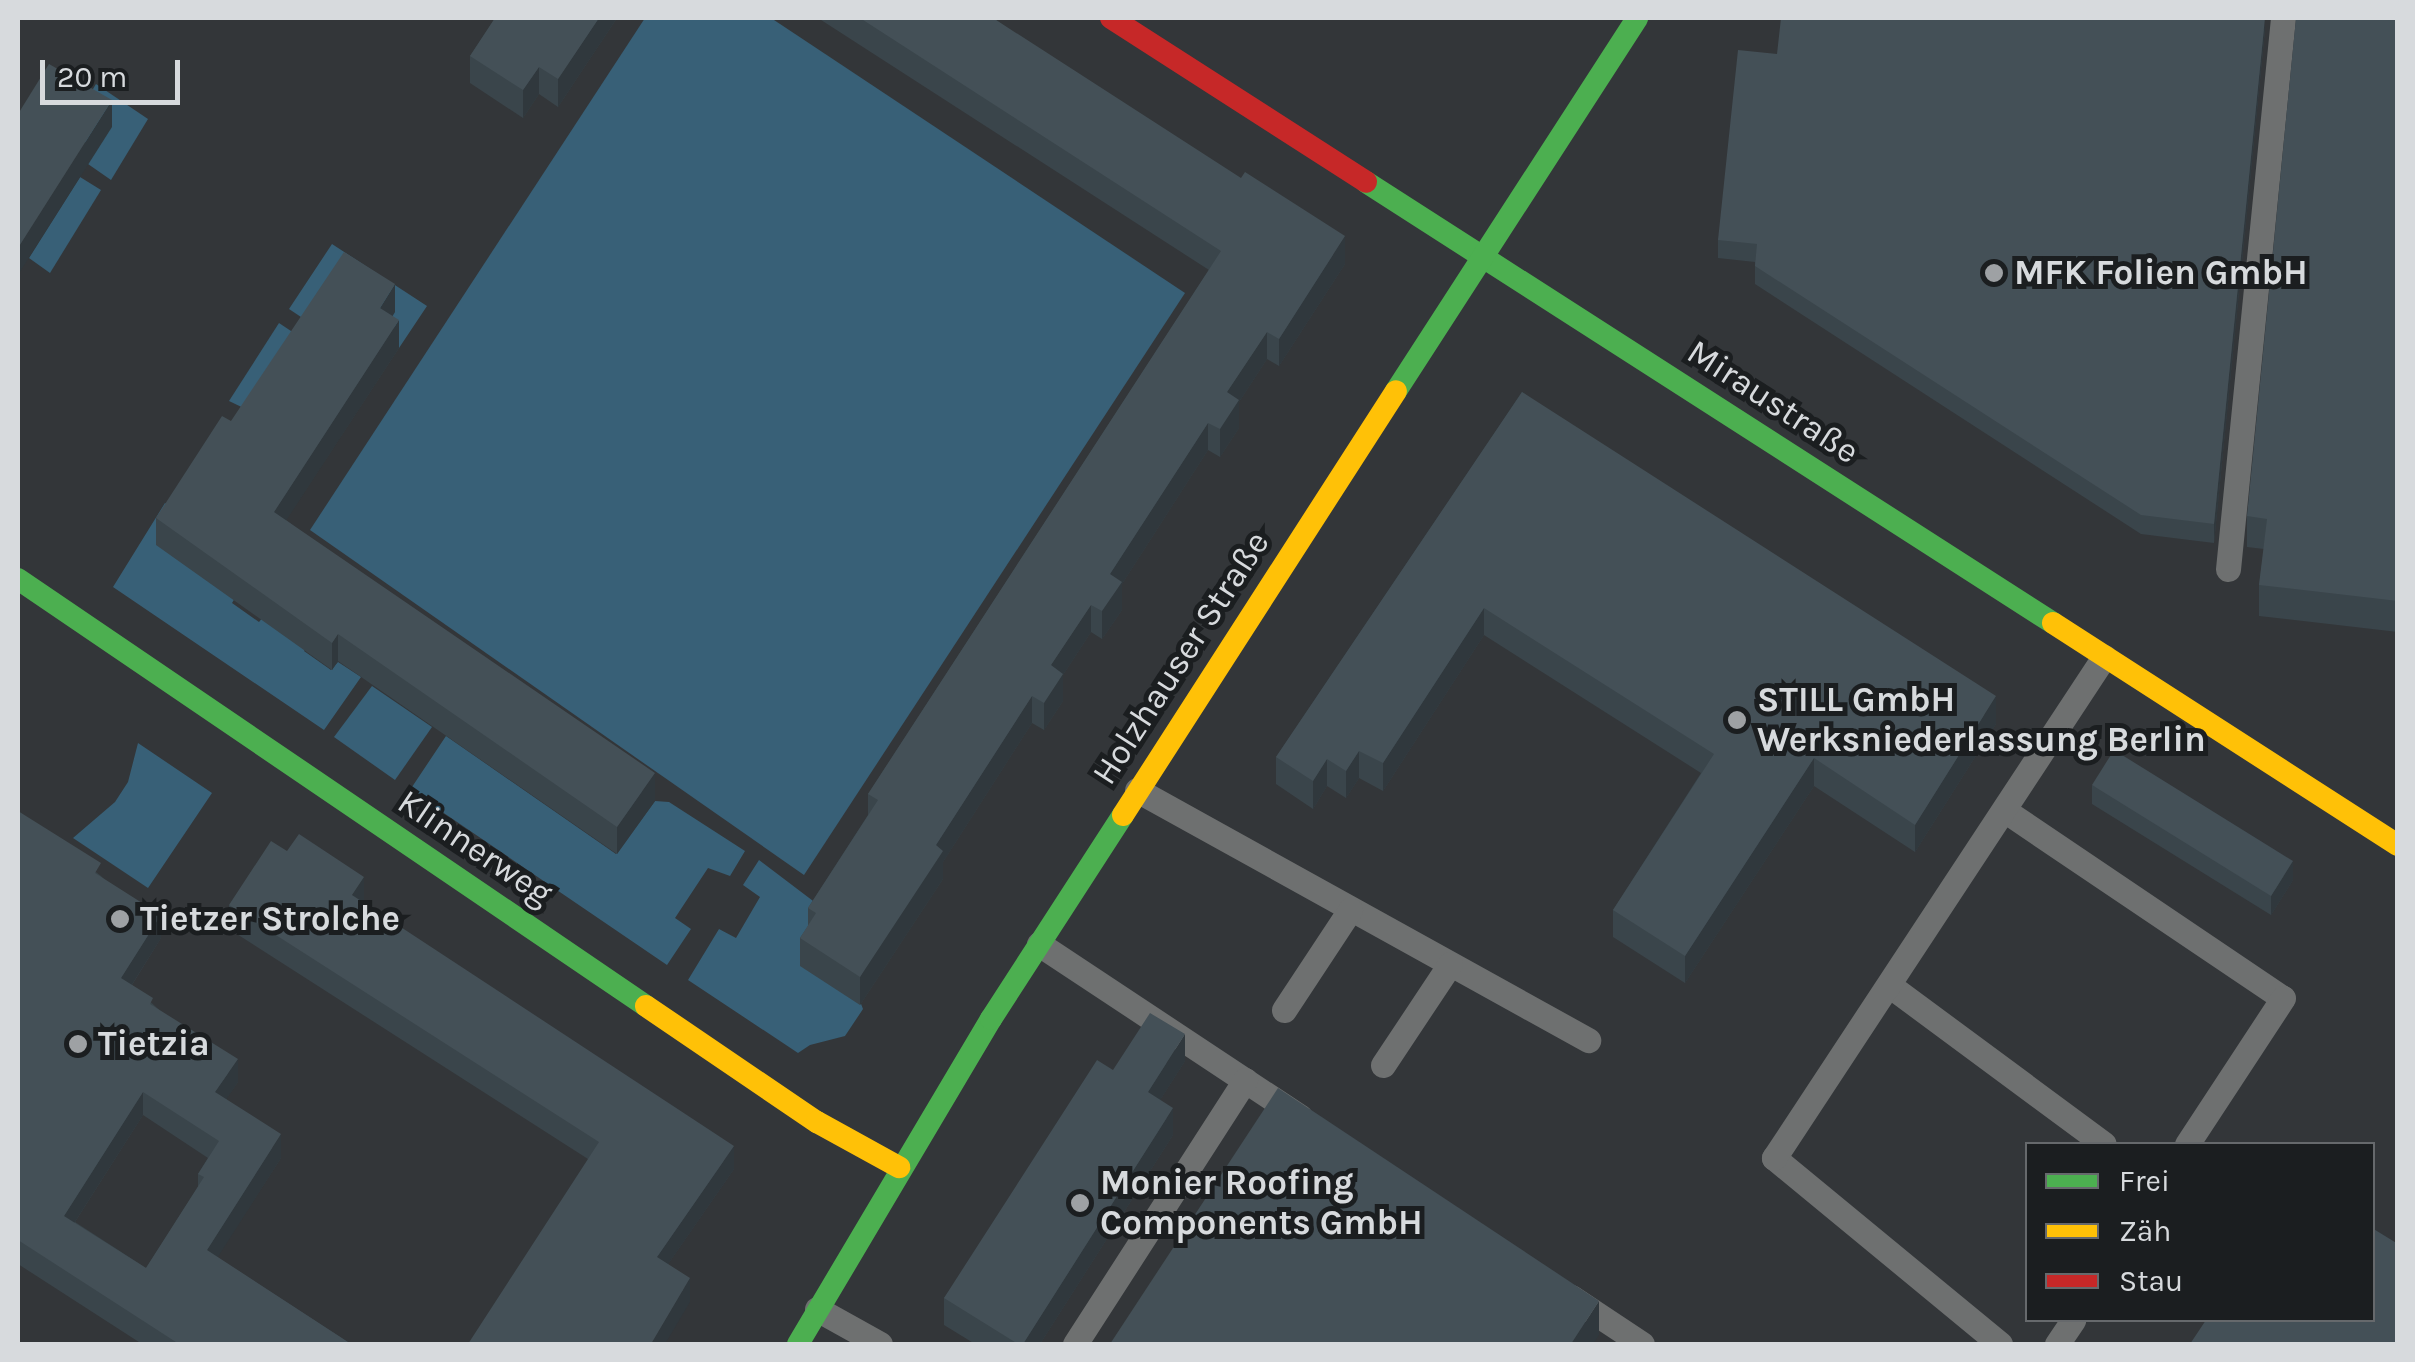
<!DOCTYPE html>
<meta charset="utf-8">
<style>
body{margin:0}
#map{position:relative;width:2415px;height:1362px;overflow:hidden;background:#333639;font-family:Karla,sans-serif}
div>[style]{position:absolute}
.green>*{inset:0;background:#386077}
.lane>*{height:25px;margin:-12.5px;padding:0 12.5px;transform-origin:12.5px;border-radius:12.5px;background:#6e7070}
.fast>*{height:22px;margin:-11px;padding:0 11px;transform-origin:11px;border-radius:11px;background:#4caf50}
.slow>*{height:22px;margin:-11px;padding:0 11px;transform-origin:11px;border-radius:11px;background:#ffc107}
.jam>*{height:22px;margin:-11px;padding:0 11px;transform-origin:11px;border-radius:11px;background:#c62828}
.wall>*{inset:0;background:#3a454b}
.shaded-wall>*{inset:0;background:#30383d}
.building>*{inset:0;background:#445057}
.dots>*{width:28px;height:28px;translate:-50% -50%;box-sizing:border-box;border:5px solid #1b1e20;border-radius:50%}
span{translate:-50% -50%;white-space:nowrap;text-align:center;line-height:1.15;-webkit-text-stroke:10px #1b1e20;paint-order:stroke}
.poi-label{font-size:35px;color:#d7dadd;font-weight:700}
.left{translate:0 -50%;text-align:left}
.street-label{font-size:35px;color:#d7dadd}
.frame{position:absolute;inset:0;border:20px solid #d7dadd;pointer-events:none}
.legend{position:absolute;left:2025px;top:1142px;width:350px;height:180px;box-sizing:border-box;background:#1b1e20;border:2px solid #66696c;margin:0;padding:12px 18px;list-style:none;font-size:30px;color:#d7dadd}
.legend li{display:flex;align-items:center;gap:20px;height:50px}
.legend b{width:50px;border:2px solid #66696c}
.scale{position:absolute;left:40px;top:60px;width:140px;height:45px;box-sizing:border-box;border:5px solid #d7dadd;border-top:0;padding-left:12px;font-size:30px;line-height:35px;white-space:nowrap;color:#d7dadd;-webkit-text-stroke:8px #1b1e20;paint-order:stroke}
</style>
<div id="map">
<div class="green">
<i style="clip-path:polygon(645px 18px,771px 18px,1185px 293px,804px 875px,310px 530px)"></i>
<i style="clip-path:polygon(96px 84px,148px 119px,111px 180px,88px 164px,81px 109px)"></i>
<i style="clip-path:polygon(80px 177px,101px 190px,50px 273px,29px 258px)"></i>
<i style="clip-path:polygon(332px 244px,427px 306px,399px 348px,379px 336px,313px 325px,289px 309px)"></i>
<i style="clip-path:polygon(279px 323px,303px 339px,254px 413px,229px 401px)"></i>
<i style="clip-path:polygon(165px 503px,181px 514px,235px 598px,232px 603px,259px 622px,267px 612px,310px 641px,304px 651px,331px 670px,338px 662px,361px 677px,324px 730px,113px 587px)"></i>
<i style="clip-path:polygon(372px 686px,432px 727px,395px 780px,334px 737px)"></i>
<i style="clip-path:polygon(446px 736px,616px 854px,655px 801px,669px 802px,745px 851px,730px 876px,708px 868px,675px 918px,691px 929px,667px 965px,410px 790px)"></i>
<i style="clip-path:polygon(138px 743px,212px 793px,148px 888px,73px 838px,115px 802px,128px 782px)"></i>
<i style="clip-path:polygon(759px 860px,825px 910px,863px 1009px,845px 1036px,810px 1045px,798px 1053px,688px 980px,719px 929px,736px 938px,760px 897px,743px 885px)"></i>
</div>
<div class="lane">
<i style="left:2228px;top:569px;width:554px;rotate:-84.3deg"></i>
<i style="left:1137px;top:790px;width:516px;rotate:29deg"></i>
<i style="left:2004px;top:810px;width:336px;rotate:34deg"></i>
<i style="left:2283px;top:998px;width:175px;rotate:123.3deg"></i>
<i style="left:1039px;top:944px;width:313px;rotate:33.5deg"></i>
<i style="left:1889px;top:985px;width:267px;rotate:36.5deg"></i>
<i style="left:1284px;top:1010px;width:120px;rotate:-56.6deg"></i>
<i style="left:1383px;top:1065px;width:121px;rotate:-56.4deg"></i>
<i style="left:1571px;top:1297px;width:85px;rotate:33.5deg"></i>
<i style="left:817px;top:1309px;width:72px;rotate:29.1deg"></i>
<i style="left:1075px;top:1344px;width:314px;rotate:-57.2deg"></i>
<i style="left:2000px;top:1344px;width:293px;rotate:-140.5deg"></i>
<i style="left:1774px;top:1158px;width:600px;rotate:-56.63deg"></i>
<i style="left:2057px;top:1344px;width:29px;rotate:-56deg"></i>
</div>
<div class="fast">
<i style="left:1366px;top:182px;width:816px;rotate:32.7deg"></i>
<i style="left:1396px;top:391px;width:444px;rotate:-57.1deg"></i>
<i style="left:18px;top:579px;width:759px;rotate:34.21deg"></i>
<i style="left:798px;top:1344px;width:378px;rotate:-59.3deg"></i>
<i style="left:991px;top:1019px;width:243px;rotate:-57.1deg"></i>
</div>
<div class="slow">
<i style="left:2053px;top:623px;width:410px;rotate:32.8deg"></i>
<i style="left:1123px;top:815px;width:504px;rotate:-57.22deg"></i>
<i style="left:646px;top:1006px;width:207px;rotate:34.2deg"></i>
<i style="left:817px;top:1122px;width:94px;rotate:28.8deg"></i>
</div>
<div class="jam">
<i style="left:1111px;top:18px;width:303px;rotate:32.7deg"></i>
</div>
<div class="wall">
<i style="clip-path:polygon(495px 18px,617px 18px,558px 107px,539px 94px,523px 118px,470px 83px,470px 56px)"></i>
<i style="clip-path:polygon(818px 18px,993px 18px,1345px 264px,1279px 366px,1267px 359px,1239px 402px,1239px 428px,1220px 457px,1208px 450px,1122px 584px,1122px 610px,1102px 639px,1091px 632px,1063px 675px,1063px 701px,1044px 730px,1032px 723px,943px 862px,943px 879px,860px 1005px,800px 966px,800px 938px,808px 926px,808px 908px,868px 815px,868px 794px,1209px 270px)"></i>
<i style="clip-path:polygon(2398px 18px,2398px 632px,2259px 616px,2259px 585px,2264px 549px,2247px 547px,2247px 516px)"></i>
<i style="clip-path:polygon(2265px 30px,2214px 543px,2141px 534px,1755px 284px,1755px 262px,1718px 258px,1718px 240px,1777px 54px)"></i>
<i style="clip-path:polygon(395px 312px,392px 316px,399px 348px,286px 520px,655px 801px,617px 854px,338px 661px,332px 670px,156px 545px,156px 518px,231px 421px)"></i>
<i style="clip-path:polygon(1522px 392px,1996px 724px,1915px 852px,1814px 786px,1685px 983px,1613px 937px,1613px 910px,1701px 773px,1484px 635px,1383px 791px,1359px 778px,1346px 798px,1327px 786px,1313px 809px,1276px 784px,1276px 757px)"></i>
<i style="clip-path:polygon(2092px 785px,2293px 880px,2271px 915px,2092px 804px)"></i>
<i style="clip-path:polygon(evenodd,18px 811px,101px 876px,161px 938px,132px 985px,238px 1082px,226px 1099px,281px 1158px,217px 1257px,351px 1344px,142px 1344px,18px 1264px,18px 811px,143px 1115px,208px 1158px,198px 1174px,198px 1187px,146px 1268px,75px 1222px,143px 1115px)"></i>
<i style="clip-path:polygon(364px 901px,363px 902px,734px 1169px,668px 1264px,690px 1302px,588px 1159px,229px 929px,229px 905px)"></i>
<i style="clip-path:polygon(1185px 1061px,1160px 1100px,1173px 1135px,1040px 1344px,975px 1344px,944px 1325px,944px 1298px,1113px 1070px)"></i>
</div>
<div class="shaded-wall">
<i style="clip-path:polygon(599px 18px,617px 18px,558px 107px,558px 79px)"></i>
<i style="clip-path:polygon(2265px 18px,2265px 30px,2214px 543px,2214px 524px)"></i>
<i style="clip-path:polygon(539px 67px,539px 94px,523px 118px,523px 90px)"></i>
<i style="clip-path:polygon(112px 100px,112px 127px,18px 275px,18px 248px)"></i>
<i style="clip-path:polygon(1345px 236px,1345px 264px,1279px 366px,1279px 339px)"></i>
<i style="clip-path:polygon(395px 284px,395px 312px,380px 336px,380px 308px)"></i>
<i style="clip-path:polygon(399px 320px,399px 348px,274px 539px,274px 512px)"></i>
<i style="clip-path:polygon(1267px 332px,1267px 359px,1239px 402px,1239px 428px,1220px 457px,1220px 429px,1227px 392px)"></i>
<i style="clip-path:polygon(1208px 423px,1208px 450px,1122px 584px,1122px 610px,1102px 639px,1102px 611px,1110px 574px)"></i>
<i style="clip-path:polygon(1091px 605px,1091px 632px,1063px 675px,1063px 701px,1044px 730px,1044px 703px,1051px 665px)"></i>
<i style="clip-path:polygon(1484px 608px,1484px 635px,1383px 791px,1383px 763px)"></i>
<i style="clip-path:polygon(338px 634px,338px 661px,332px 670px,332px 643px)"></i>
<i style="clip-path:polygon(1032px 696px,1032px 723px,943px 862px,943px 879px,860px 1005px,860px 977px,936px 845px)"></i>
<i style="clip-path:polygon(1996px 696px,1996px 724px,1915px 852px,1915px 825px)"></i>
<i style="clip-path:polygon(1359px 751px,1359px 778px,1346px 798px,1346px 771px)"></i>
<i style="clip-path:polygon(1814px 758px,1814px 786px,1685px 983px,1685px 956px)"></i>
<i style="clip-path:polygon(1327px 759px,1327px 786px,1313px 809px,1313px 781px)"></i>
<i style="clip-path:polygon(655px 773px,655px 801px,617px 854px,617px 827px)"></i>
<i style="clip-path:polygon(2293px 861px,2293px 880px,2271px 915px,2271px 896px)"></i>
<i style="clip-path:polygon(364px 877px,364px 901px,352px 918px,352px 895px)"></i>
<i style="clip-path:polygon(161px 915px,161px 938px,121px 1002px,121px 978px)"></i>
<i style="clip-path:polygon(1185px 1034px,1185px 1061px,1148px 1119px,1148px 1092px)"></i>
<i style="clip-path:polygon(238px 1059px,238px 1082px,215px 1116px,215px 1092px)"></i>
<i style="clip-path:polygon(143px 1092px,143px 1115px,64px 1239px,64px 1216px)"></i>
<i style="clip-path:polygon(1173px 1108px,1173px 1135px,1040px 1344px,1023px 1344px)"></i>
<i style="clip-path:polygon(281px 1134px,281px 1158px,207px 1274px,207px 1250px)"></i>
<i style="clip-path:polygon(734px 1146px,734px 1169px,657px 1280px,657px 1257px)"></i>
<i style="clip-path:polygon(690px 1278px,690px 1302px,665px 1344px,651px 1344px)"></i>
<i style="clip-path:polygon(1599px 1301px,1599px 1335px,1593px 1344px,1571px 1344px)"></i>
</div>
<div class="building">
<i style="clip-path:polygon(495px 18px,599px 18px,558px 79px,539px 67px,523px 90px,470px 56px)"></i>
<i style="clip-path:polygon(860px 18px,993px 18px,1241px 178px,1245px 172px,1345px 236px,1279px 339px,1267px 332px,1227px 392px,1239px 400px,1220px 429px,1208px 423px,1110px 574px,1122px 582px,1102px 611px,1091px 605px,1051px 665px,1063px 674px,1044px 703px,1032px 696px,936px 845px,943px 851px,860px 977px,800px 938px,816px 913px,808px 908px,878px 800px,868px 794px,1221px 251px)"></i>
<i style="clip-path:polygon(1781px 18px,2265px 18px,2214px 524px,2141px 515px,1755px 266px,1757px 244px,1718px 240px,1738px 50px,1777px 54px)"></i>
<i style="clip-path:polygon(2296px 18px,2398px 18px,2398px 601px,2259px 585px,2267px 519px,2247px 516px)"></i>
<i style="clip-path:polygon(49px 64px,112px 100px,18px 248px,18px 114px)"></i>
<i style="clip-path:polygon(344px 252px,395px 284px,380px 308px,399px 320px,274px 512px,655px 773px,617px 827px,338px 634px,332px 643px,156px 518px,222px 416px,231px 421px)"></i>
<i style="clip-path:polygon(1522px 392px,1996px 696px,1915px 825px,1814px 758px,1685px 956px,1613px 910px,1714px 754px,1484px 608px,1383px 763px,1359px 751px,1346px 771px,1327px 759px,1313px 781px,1276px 757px)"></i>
<i style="clip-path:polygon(2114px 750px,2293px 861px,2271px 896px,2092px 785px)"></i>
<i style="clip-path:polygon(evenodd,18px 811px,101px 863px,95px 873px,161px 915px,121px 978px,153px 998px,150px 1004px,238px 1059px,215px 1092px,281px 1134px,207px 1250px,351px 1344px,179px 1344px,18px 1240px,18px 811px,143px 1092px,219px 1141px,198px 1174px,204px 1177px,146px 1268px,64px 1216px,143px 1092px)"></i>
<i style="clip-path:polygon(299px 834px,364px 877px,352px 895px,734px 1146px,657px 1257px,690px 1278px,651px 1344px,468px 1344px,599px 1142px,229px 905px,271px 841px,287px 851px)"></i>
<i style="clip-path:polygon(1150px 1013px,1185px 1034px,1148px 1092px,1173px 1108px,1023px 1344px,1018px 1344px,944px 1298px,1097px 1060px,1113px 1070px)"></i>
<i style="clip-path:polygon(1278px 1088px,1599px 1301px,1571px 1344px,1110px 1344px)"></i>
<i style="clip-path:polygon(2372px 1228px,2398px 1244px,2398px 1344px,2190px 1344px,2206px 1320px,2372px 1320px)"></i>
</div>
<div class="dots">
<i style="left:1994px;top:273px;background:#9ea1a4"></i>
<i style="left:1737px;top:720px;background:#9ea1a4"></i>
<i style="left:120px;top:919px;background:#9ea1a4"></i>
<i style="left:78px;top:1044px;background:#9ea1a4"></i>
<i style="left:1080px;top:1203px;background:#9ea1a4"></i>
</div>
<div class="poi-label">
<span class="left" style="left:2014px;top:273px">MFK Folien GmbH</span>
<span class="left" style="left:1757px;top:720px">STILL GmbH<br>Werksniederlassung Berlin</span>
<span class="left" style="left:140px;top:919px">Tietzer Strolche</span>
<span class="left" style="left:98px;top:1044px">Tietzia</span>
<span class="left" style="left:1100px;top:1203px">Monier Roofing<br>Components GmbH</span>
</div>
<div class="street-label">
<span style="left:1773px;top:402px;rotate:33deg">Miraustraße</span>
<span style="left:1181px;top:658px;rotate:-57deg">Holzhauser Straße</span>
<span style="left:475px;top:848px;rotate:34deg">Klinnerweg</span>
</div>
<div class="frame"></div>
<ul class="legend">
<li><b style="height:12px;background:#4caf50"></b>Frei</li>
<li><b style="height:12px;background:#ffc107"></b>Zäh</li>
<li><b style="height:12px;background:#c62828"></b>Stau</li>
</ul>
<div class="scale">20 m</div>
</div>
